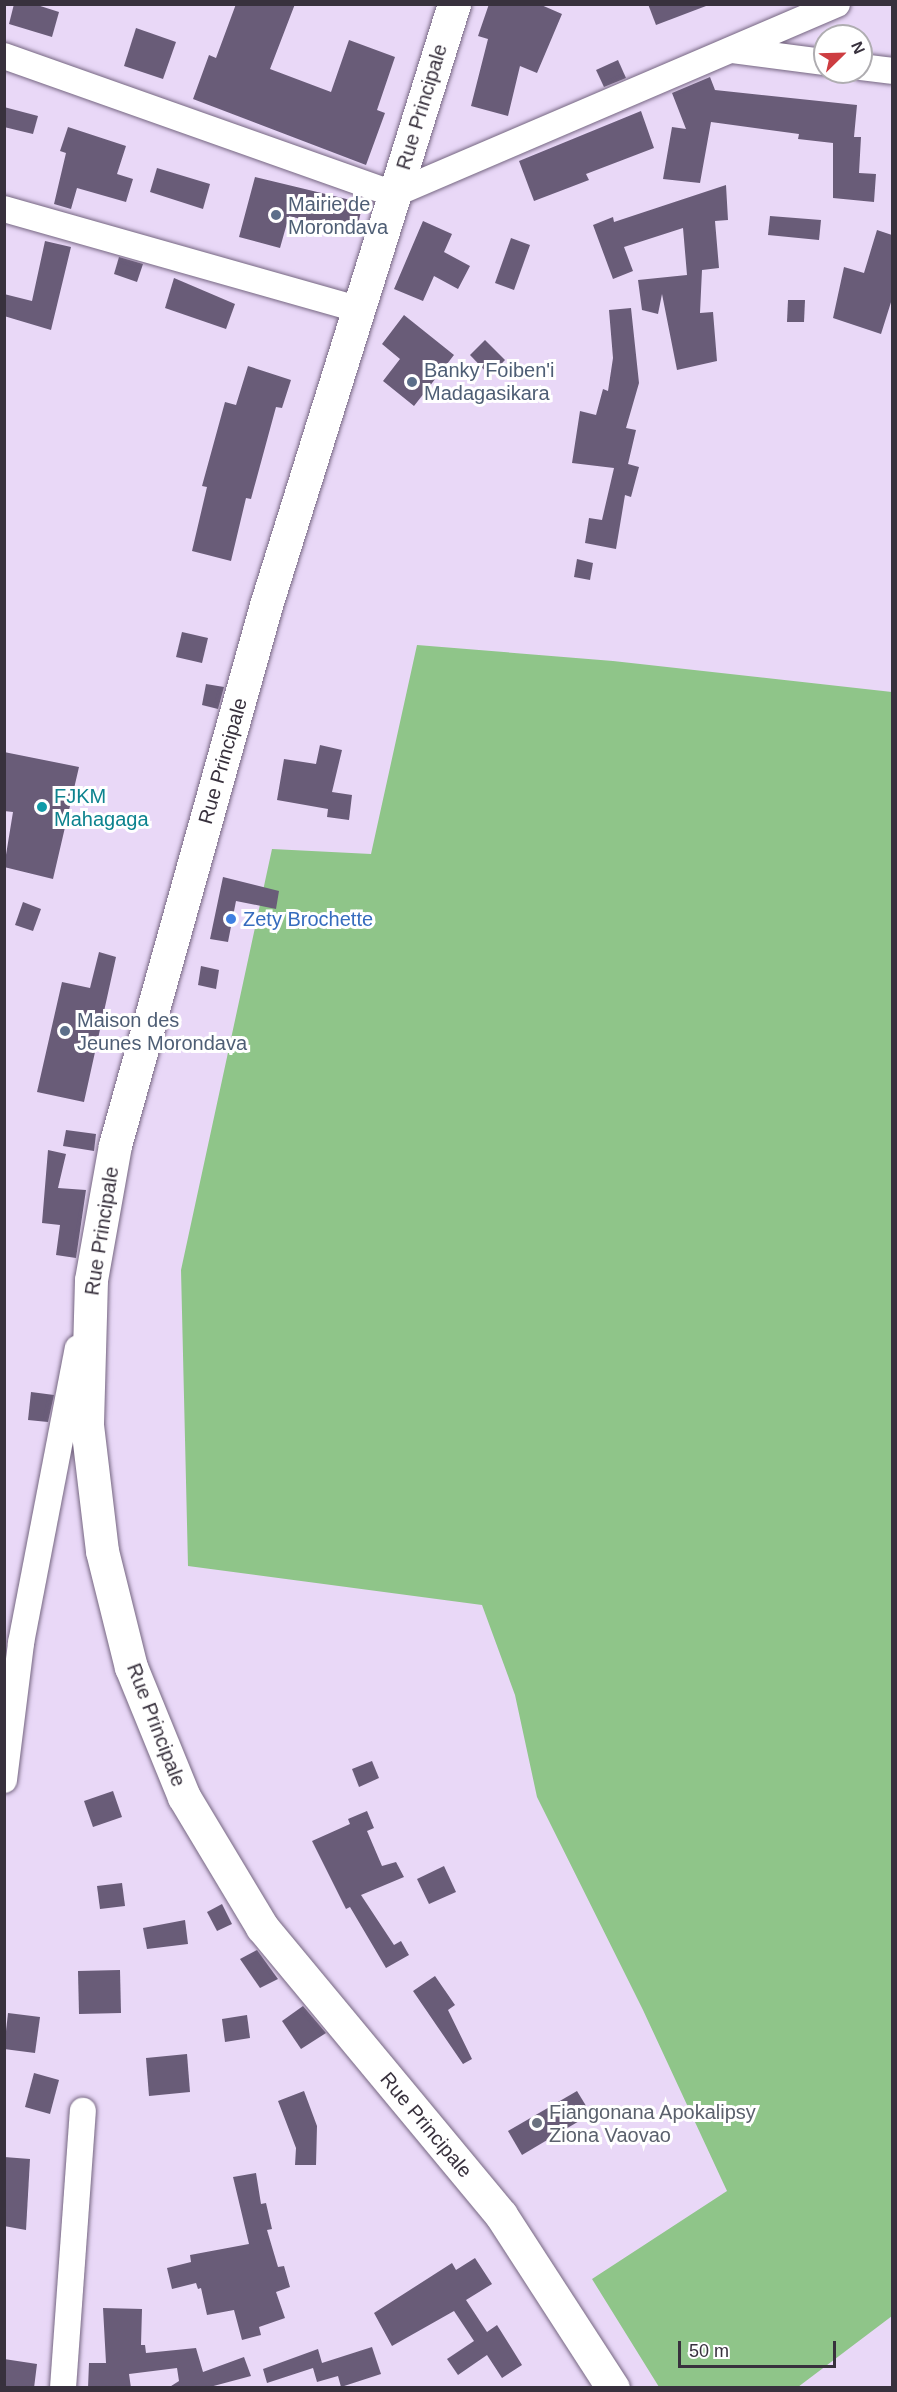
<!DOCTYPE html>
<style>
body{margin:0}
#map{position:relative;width:897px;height:2392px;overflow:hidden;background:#e9d8f7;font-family:Helvetica,sans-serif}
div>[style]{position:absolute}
.green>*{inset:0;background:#8fc589}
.building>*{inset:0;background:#695c78}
.roads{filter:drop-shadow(0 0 2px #756681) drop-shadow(0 0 2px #756681)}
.minor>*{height:26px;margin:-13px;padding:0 13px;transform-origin:13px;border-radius:13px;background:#fff}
.major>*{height:33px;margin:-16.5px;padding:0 16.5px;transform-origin:16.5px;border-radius:16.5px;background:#fff}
.dots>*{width:16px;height:16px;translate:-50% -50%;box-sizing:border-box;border:3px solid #fff;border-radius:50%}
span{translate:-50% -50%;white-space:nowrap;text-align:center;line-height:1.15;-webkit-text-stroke:6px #fff;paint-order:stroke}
.street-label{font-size:20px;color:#38313d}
.service-label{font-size:20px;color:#4e5e75}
.left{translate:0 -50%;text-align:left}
.culture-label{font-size:20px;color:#0d838f}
.shop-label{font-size:20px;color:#366cbe}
.worship-label{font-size:20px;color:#5b616d}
.frame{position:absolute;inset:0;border:6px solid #38313d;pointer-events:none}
.north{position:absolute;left:813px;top:24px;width:60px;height:60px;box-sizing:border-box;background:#fff;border:2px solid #afadb1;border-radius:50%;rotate:67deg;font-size:16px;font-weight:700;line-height:24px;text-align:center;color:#38313d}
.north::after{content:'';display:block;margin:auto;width:21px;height:27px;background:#cd3d41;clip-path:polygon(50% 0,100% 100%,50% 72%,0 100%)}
.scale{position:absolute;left:678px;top:2341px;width:158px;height:27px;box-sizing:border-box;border:3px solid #38313d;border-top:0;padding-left:8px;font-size:18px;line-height:21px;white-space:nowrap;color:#38313d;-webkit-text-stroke:4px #fff;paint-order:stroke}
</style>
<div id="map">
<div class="green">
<i style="clip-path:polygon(417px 645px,613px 661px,892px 692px,892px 2316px,798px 2387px,659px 2387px,592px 2279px,727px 2191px,643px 2010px,537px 1797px,515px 1695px,482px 1605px,188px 1566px,181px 1270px,272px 849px,371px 854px)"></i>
</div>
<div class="building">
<i style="clip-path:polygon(14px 4px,34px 4px,59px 12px,52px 37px,9px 24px)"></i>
<i style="clip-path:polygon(236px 4px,295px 4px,270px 69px,331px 92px,349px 40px,395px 57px,377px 110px,385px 113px,366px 165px,193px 99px,209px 55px,216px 58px)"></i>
<i style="clip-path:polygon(489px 4px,539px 4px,562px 14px,537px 73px,520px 66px,508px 116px,471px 106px,488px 39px,478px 36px)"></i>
<i style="clip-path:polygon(648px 4px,706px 4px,706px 6px,656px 25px)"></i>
<i style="clip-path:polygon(136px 28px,176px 42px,163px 79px,124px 66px)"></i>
<i style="clip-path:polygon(618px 60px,626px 78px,604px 87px,596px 70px)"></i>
<i style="clip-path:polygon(710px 77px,715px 90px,857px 105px,854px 137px,861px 137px,859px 173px,876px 174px,874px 202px,833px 198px,833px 143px,798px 139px,799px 134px,711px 122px,700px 183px,663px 179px,672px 127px,686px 129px,672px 93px)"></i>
<i style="clip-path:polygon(4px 107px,38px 116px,33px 134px,4px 127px)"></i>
<i style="clip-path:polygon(641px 111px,654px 148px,586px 174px,589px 180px,534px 201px,519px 161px)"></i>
<i style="clip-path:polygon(68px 127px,126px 146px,117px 174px,133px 179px,126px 202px,77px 188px,71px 209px,54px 204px,66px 153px,60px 151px)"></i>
<i style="clip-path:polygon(157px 168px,210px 184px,203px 209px,150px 192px)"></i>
<i style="clip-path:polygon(255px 177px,363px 203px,356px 233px,289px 216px,280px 248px,239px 237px)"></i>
<i style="clip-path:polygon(726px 185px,728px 220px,715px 221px,719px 268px,702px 270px,700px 313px,713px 312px,717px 361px,677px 370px,662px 294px,658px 314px,642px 310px,638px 280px,687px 275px,683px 228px,624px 247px,633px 271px,613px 279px,593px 225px,613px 217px,614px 222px)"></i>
<i style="clip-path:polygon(770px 216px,821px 220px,819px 240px,768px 235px)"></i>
<i style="clip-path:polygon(423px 221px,452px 234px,444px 252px,470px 266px,458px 289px,434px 276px,423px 301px,394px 289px)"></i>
<i style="clip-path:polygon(877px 230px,892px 235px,892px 299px,881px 334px,833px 318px,844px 267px,864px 273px)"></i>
<i style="clip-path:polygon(511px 238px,530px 245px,514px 290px,495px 283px)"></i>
<i style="clip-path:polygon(45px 241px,71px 247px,51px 330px,4px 316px,4px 294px,32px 301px)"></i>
<i style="clip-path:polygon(119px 257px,143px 264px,137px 282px,114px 274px)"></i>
<i style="clip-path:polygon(174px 278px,235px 304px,226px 329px,165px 308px)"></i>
<i style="clip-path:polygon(788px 300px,805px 300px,804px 322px,787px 322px)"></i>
<i style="clip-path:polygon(631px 308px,639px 383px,626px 428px,636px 430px,628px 464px,639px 467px,631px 497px,625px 495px,616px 549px,585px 543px,589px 518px,602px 520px,614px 468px,572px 463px,580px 411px,596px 415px,603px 389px,608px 391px,613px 358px,609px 310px)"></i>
<i style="clip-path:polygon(404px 315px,454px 355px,414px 406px,383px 381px,400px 359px,382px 344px)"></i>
<i style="clip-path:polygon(485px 340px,505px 360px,490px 376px,470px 355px)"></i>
<i style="clip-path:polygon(248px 366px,291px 380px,282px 408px,276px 407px,251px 499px,246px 498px,231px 561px,192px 551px,207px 487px,202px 486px,225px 402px,236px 405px)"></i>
<i style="clip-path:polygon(577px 559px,593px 563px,590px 580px,574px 577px)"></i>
<i style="clip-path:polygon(182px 632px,208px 638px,202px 663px,176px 657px)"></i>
<i style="clip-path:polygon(206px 684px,224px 687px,218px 709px,202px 705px)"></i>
<i style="clip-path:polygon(320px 745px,342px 750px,332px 792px,352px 795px,349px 820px,327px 817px,328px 809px,277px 800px,284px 759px,316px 764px)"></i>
<i style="clip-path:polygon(4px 752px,79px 767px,53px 879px,4px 867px,13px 812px,4px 811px)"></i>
<i style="clip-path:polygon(223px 877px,279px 891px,276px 909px,236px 901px,228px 942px,210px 939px)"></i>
<i style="clip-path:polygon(23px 902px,41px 909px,33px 931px,15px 925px)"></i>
<i style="clip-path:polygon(99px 952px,116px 957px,84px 1102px,37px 1092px,62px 982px,90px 988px)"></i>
<i style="clip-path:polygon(201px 966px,219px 970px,216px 989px,198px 985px)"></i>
<i style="clip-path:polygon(66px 1130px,96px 1134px,94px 1151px,63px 1146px)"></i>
<i style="clip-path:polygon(48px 1150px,66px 1154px,58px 1188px,86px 1190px,76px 1258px,56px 1255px,60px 1225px,42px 1223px)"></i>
<i style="clip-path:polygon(31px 1392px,54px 1395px,48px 1422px,28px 1420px)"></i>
<i style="clip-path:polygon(372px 1761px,379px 1778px,359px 1787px,352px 1769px)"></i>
<i style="clip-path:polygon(113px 1791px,122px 1817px,93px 1827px,84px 1801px)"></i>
<i style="clip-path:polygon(367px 1811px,374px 1828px,367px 1831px,382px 1866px,396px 1862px,404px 1877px,361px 1895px,394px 1945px,401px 1941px,409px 1955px,386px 1968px,350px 1907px,346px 1909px,312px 1841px,350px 1824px,348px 1819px)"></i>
<i style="clip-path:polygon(444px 1866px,456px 1892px,429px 1904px,417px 1879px)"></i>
<i style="clip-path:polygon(122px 1883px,125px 1906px,100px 1909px,97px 1886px)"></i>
<i style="clip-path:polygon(222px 1904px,232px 1924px,217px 1931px,207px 1912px)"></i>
<i style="clip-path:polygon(185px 1920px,188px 1944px,147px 1949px,143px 1928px)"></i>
<i style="clip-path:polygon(257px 1950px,278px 1979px,260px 1988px,240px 1959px)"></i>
<i style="clip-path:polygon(120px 1970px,121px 2013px,79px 2014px,78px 1971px)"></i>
<i style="clip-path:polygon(435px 1976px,455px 2005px,448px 2010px,472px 2059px,463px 2064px,413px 1991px)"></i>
<i style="clip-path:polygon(303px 2006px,326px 2033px,301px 2049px,282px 2021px)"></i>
<i style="clip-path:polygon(8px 2013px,40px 2017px,35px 2053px,4px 2049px)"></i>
<i style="clip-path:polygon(247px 2015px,250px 2038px,225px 2042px,222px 2019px)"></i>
<i style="clip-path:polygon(187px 2054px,190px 2092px,149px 2096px,146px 2058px)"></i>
<i style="clip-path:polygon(34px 2073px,59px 2080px,50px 2114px,25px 2107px)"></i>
<i style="clip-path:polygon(304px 2091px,317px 2126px,316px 2165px,295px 2165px,296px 2148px,278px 2101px)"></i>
<i style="clip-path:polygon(577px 2091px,591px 2114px,522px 2155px,508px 2131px)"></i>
<i style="clip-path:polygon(4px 2157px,30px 2159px,26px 2230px,4px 2226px)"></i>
<i style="clip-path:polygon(256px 2173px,261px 2204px,266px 2203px,272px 2229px,267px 2230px,278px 2267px,284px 2266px,290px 2287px,276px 2292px,285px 2318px,259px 2327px,261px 2335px,242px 2340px,234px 2310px,207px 2315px,201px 2288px,198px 2289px,196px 2283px,172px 2289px,167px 2268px,191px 2262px,190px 2255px,249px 2244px,233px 2177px)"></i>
<i style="clip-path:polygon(475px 2258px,492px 2284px,466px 2300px,487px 2332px,497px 2325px,522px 2365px,502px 2378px,487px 2355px,458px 2375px,447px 2359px,474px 2341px,454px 2311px,392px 2346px,374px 2313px,452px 2263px,456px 2270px)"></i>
<i style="clip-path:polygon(103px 2308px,142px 2309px,141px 2345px,145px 2345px,146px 2353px,196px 2348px,203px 2372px,244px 2357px,251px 2376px,206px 2388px,168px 2388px,179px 2381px,177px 2368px,129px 2374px,131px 2388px,88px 2388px,89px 2363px,106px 2363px)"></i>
<i style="clip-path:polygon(372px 2347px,381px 2374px,341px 2387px,338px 2376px,317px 2382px,313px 2368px,267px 2383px,263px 2369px,318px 2349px,322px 2363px)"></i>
<i style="clip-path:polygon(4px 2359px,37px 2364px,34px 2388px,4px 2388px)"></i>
</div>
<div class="roads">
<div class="minor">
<i style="left:732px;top:50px;width:94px;rotate:7.4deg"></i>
<i style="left:4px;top:56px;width:414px;rotate:19.5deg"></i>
<i style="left:394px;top:194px;width:482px;rotate:-23.2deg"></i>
<i style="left:861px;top:67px;width:31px;rotate:7deg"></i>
<i style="left:4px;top:209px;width:367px;rotate:15.8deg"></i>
<i style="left:4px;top:1780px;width:138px;rotate:-82.9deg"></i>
<i style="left:21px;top:1643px;width:300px;rotate:-79.1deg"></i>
<i style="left:63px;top:2388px;width:278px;rotate:-85.9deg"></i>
</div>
<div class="major">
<i style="left:454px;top:4px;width:630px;rotate:107.37deg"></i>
<i style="left:266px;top:605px;width:561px;rotate:105.62deg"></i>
<i style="left:115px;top:1145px;width:137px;rotate:100.1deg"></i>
<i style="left:91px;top:1280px;width:145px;rotate:91.6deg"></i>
<i style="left:87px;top:1425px;width:127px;rotate:83.2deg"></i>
<i style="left:102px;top:1551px;width:120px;rotate:76deg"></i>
<i style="left:131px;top:1667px;width:140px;rotate:67.8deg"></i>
<i style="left:184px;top:1797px;width:152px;rotate:59deg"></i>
<i style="left:262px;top:1927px;width:374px;rotate:50.3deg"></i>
<i style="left:501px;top:2215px;width:206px;rotate:57.1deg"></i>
</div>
</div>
<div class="dots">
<i style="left:276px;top:215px;background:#5c6f8a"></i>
<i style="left:412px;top:382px;background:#5c6f8a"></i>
<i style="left:42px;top:807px;background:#0f9aa8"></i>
<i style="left:231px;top:919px;background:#3f7fe0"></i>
<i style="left:65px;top:1031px;background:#5c6f8a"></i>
<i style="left:537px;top:2123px;background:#6b7280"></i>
</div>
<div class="street-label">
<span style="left:422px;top:107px;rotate:-73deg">Rue Principale</span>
<span style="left:223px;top:761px;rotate:-74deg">Rue Principale</span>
<span style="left:102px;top:1231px;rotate:-81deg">Rue Principale</span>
<span style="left:156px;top:1725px;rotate:69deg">Rue Principale</span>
<span style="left:426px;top:2125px;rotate:50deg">Rue Principale</span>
</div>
<div class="service-label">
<span class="left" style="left:288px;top:216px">Mairie de<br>Morondava</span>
<span class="left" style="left:424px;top:382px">Banky Foiben'i<br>Madagasikara</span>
<span class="left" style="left:77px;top:1032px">Maison des<br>Jeunes Morondava</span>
</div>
<div class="culture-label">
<span class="left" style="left:54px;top:808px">FJKM<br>Mahagaga</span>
</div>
<div class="shop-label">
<span class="left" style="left:243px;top:919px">Zety Brochette</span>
</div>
<div class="worship-label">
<span class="left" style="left:549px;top:2124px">Fiangonana Apokalipsy<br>Ziona Vaovao</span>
</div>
<div class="frame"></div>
<div class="north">N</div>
<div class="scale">50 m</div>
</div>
